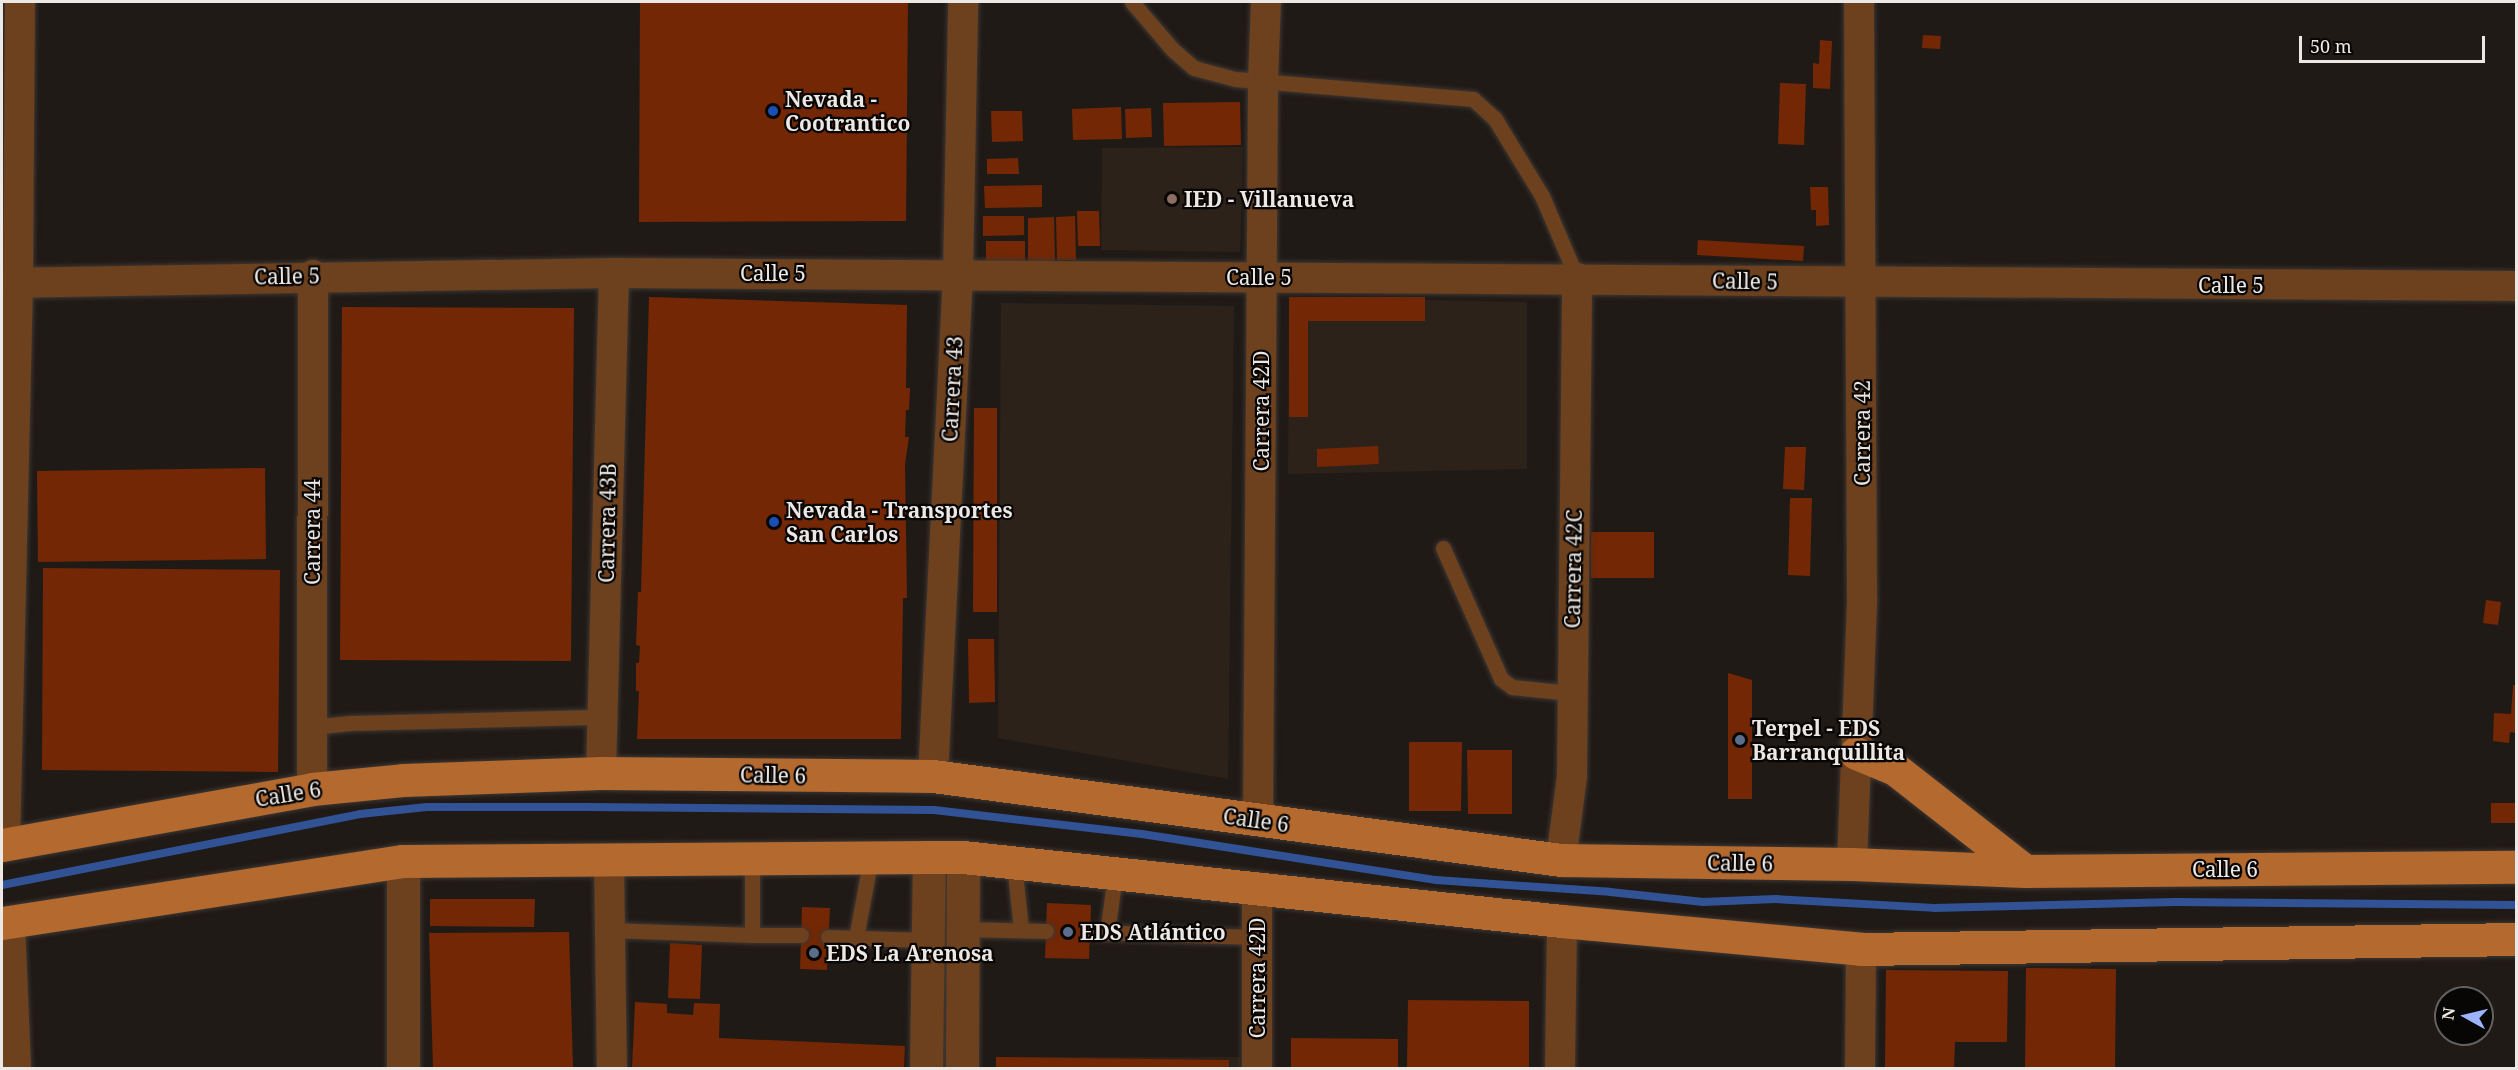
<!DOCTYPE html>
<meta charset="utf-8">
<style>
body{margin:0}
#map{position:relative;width:2518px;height:1070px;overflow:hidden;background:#201a16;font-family:"Noto Serif",serif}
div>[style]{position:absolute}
.built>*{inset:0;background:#2d221a}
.stream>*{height:8px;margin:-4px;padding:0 4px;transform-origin:4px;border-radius:4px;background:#315396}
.building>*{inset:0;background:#742704}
.roads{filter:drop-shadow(0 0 2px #3d3733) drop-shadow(0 0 2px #3d3733)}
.service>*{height:15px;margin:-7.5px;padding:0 7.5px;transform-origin:7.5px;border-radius:7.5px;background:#6d401e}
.minor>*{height:30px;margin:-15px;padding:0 15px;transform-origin:15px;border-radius:15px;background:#6d401e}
.tertiary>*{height:33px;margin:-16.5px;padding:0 16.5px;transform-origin:16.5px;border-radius:16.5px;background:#6d401e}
.primary>*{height:33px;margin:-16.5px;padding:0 16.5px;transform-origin:16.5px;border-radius:16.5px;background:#b4692f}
.dots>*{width:16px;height:16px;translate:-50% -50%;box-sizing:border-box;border:3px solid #080605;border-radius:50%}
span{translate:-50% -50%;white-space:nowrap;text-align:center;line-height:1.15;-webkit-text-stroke:4.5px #080605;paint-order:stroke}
.poi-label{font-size:21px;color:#ece8e5;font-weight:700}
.left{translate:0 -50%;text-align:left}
.street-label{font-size:21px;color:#ece8e5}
.frame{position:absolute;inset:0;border:3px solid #ece8e5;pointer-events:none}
.north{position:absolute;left:2434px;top:986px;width:60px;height:60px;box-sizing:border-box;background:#080605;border:2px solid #63605f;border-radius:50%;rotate:278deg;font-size:16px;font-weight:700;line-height:24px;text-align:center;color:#ece8e5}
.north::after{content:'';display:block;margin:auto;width:21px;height:27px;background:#9db4fd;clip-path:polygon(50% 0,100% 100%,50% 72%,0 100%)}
.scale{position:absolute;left:2299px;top:36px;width:186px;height:27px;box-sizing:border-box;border:3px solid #ece8e5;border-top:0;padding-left:8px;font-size:18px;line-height:21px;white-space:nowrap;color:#ece8e5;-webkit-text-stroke:4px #080605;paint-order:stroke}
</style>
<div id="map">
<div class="built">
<i style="clip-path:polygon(1243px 147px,1240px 252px,1101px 250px,1102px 148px)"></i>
<i style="clip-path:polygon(1289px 297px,1527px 302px,1527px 469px,1288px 474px)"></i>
<i style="clip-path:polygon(1001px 303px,1234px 306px,1228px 779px,998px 738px)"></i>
<i style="clip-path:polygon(996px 1057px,1240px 1057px,1240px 1068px,996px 1068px)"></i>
</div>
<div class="stream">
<i style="left:2px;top:885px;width:365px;rotate:-11.2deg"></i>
<i style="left:360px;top:814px;width:67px;rotate:-6deg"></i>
<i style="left:427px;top:807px;width:162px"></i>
<i style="left:589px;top:807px;width:345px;rotate:0.5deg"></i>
<i style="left:934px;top:810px;width:209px;rotate:6.6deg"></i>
<i style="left:1142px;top:834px;width:298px;rotate:8.9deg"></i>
<i style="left:1436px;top:880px;width:174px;rotate:3.9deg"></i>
<i style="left:1610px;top:892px;width:94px;rotate:6.1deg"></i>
<i style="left:1703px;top:902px;width:72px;rotate:-2.4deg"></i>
<i style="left:1775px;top:899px;width:159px;rotate:3.2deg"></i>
<i style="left:1934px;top:908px;width:241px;rotate:-1.4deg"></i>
<i style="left:2175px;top:902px;width:341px;rotate:0.5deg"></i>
</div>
<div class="building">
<i style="clip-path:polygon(640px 2px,908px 2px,906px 221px,639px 222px)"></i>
<i style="clip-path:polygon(1923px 35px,1941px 36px,1940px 49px,1922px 48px)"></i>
<i style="clip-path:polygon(1820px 40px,1832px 41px,1830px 89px,1813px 88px,1813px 63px,1819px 64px)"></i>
<i style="clip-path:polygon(1780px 83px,1806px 84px,1804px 145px,1778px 144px)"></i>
<i style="clip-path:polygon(1240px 102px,1241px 145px,1164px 146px,1163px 103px)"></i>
<i style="clip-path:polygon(1121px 107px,1122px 139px,1073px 140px,1072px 109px)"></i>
<i style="clip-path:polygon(1151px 108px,1152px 137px,1126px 138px,1125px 109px)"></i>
<i style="clip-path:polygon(991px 111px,1022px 111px,1023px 141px,992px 142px)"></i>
<i style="clip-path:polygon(1018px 158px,1019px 174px,987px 174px,987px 159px)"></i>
<i style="clip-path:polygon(1042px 185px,1042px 207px,985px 208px,984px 186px)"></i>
<i style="clip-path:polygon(1810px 187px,1828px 187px,1829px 225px,1816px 226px,1816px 210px,1811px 210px)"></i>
<i style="clip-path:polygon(1077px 211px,1099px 211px,1100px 246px,1078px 246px)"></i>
<i style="clip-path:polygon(983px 216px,1024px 216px,1024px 235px,983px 236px)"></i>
<i style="clip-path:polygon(1075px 216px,1076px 260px,1057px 260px,1056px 217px)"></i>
<i style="clip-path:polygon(1054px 217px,1055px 262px,1028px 262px,1028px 218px)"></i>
<i style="clip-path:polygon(1698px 240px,1804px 246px,1803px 261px,1697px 255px)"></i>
<i style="clip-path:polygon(986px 241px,1025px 241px,1025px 262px,986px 263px)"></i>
<i style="clip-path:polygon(649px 297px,907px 305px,906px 388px,910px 388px,909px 410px,906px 410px,905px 437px,909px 437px,905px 464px,907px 598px,903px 598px,901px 739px,637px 739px,639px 691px,636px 691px,636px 663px,639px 663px,640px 646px,636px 645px,638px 592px,641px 592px)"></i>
<i style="clip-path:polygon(1289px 297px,1425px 297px,1425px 321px,1308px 321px,1308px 417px,1289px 417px)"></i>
<i style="clip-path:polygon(342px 307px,574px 308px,571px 661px,340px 660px)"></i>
<i style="clip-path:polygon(974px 408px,997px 408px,997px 612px,973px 612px)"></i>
<i style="clip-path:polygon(1378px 446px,1379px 464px,1317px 467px,1317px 449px)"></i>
<i style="clip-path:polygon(1785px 447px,1806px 447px,1804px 490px,1783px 489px)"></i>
<i style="clip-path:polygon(265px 468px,266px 559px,38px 562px,37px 471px)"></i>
<i style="clip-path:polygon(1790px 498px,1812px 498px,1810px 576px,1788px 575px)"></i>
<i style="clip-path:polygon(1591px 532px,1654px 532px,1654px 578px,1591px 578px)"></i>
<i style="clip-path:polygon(43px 568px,280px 570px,278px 772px,42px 770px)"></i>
<i style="clip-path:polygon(2486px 600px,2501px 602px,2498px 625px,2483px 623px)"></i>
<i style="clip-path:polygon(968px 639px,994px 639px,995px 702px,969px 703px)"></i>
<i style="clip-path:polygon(1728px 673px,1752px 680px,1752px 799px,1728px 799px)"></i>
<i style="clip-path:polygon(2513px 685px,2516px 685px,2516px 733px,2510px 732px,2509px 743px,2493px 741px,2494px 713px,2511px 714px)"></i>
<i style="clip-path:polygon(1409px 742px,1462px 742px,1461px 811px,1409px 811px)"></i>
<i style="clip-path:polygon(1467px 750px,1512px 750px,1512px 814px,1468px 814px)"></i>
<i style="clip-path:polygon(2491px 803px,2516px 803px,2516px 823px,2491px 823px)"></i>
<i style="clip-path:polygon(430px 899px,535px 899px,534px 927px,430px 926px)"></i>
<i style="clip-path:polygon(1047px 903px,1091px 905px,1089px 959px,1045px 958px)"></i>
<i style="clip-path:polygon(802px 907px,830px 908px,827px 970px,800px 969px)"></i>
<i style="clip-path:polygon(569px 932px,573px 1068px,433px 1068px,429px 933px)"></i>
<i style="clip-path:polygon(670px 943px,702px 945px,700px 999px,668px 998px)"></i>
<i style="clip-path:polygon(2026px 968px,2116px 969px,2115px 1068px,2025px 1068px)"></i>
<i style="clip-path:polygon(1886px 970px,2008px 971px,2007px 1042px,1955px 1042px,1954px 1068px,1885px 1068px)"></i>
<i style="clip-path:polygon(1408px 1000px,1529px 1001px,1529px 1068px,1407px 1068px)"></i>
<i style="clip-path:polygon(635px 1002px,667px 1004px,667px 1013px,693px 1015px,694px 1003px,720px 1004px,719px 1038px,905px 1046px,904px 1068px,632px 1068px)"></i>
<i style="clip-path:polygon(1291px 1038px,1398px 1039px,1398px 1068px,1291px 1068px)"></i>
<i style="clip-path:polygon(996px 1057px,1229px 1060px,1229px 1068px,996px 1068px)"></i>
</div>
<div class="roads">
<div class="service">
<i style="left:1132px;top:2px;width:62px;rotate:49.6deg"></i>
<i style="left:1172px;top:49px;width:29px;rotate:41deg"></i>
<i style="left:1194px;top:68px;width:42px;rotate:15deg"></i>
<i style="left:1235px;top:79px;width:239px;rotate:4.8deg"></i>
<i style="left:1473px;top:99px;width:30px;rotate:42deg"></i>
<i style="left:1495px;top:119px;width:90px;rotate:58.6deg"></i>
<i style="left:1542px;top:196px;width:89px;rotate:66.9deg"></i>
<i style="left:1443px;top:548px;width:143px;rotate:66.1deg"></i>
<i style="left:1501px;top:679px;width:14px;rotate:36deg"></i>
<i style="left:1512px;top:687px;width:59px;rotate:5.8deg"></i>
<i style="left:312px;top:727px;width:38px;rotate:-6deg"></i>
<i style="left:350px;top:723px;width:252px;rotate:-1.4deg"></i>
<i style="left:752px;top:859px;width:76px;rotate:90deg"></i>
<i style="left:752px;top:935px;width:49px"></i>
<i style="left:1014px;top:863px;width:67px;rotate:84deg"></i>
<i style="left:961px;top:929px;width:85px;rotate:1.3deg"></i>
<i style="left:610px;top:930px;width:142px;rotate:2deg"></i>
<i style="left:1090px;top:932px;width:166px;rotate:1.7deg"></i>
<i style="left:1107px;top:933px;width:59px;rotate:-82.1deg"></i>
<i style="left:828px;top:937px;width:99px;rotate:1.7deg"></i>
<i style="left:856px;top:938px;width:82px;rotate:-79.5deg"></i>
</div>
<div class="minor">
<i style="left:2px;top:283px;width:612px;rotate:-0.94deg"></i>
<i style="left:614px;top:273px;width:1902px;rotate:0.39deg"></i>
<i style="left:601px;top:773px;width:500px;rotate:-88.51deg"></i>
<i style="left:933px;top:776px;width:503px;rotate:-87.15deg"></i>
<i style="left:958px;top:274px;width:272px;rotate:-88.9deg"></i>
<i style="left:312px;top:789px;width:514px;rotate:-89.89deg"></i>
<i style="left:1258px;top:820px;width:740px;rotate:-89.61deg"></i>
<i style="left:1263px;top:80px;width:78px;rotate:-87.8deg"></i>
<i style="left:5px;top:845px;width:562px;rotate:-88.67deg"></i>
<i style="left:18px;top:283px;width:281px;rotate:-89.6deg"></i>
<i style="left:1561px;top:860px;width:85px;rotate:-82.5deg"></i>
<i style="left:1572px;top:776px;width:498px;rotate:-89.4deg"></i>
<i style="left:609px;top:861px;width:207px;rotate:89.2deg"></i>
<i style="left:1852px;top:864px;width:266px;rotate:-87.8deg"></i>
<i style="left:1862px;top:598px;width:596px;rotate:-90.29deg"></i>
<i style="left:1257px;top:887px;width:181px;rotate:90deg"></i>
<i style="left:10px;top:923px;width:145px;rotate:87.6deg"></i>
<i style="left:1560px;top:1068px;width:147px;rotate:-89.2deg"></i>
<i style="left:1860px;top:1068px;width:119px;rotate:-89.5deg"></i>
</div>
<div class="tertiary">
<i style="left:403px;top:1068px;width:207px;rotate:-90deg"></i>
<i style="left:926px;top:1068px;width:211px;rotate:-89.2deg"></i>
<i style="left:962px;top:1068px;width:211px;rotate:-89.7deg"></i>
</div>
<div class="primary">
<i style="left:1856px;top:753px;width:42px;rotate:22.3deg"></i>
<i style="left:1895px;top:769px;width:165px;rotate:38.1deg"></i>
<i style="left:2px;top:845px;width:315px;rotate:-10.2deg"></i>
<i style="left:312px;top:789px;width:91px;rotate:-5.6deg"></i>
<i style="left:403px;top:780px;width:198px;rotate:-2deg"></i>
<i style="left:601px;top:773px;width:332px;rotate:0.5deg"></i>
<i style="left:933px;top:776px;width:634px;rotate:7.62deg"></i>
<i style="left:1561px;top:860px;width:291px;rotate:0.8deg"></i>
<i style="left:1852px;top:864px;width:173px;rotate:2.3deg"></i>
<i style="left:2025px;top:871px;width:491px;rotate:-0.5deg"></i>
<i style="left:2px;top:923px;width:406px;rotate:-8.8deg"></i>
<i style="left:403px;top:861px;width:526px;rotate:-0.44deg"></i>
<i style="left:929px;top:857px;width:34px"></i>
<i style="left:963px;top:857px;width:602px;rotate:6.1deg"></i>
<i style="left:1562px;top:921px;width:300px;rotate:5.3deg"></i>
<i style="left:1861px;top:949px;width:655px;rotate:-0.87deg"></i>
</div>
</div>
<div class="dots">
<i style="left:773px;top:111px;background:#1a4fb4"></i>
<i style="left:1172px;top:199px;background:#8d6e63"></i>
<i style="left:774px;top:522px;background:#1a4fb4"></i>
<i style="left:1740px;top:740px;background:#5c6f8a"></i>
<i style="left:1068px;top:932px;background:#5c6f8a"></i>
<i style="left:814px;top:953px;background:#5c6f8a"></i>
</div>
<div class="poi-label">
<span class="left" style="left:785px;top:111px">Nevada -<br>Cootrantico</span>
<span class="left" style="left:1184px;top:199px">IED - Villanueva</span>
<span class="left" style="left:786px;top:522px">Nevada - Transportes<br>San Carlos</span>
<span class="left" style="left:1752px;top:740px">Terpel - EDS<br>Barranquillita</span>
<span class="left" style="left:1080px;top:932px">EDS Atlántico</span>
<span class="left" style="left:826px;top:953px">EDS La Arenosa</span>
</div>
<div class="street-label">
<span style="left:773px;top:273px">Calle 5</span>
<span style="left:287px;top:276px;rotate:-1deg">Calle 5</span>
<span style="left:1259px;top:277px">Calle 5</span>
<span style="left:1745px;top:281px;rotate:1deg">Calle 5</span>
<span style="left:2231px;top:285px">Calle 5</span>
<span style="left:952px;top:389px;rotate:-87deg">Carrera 43</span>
<span style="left:1261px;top:411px;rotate:-90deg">Carrera 42D</span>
<span style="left:1862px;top:433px;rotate:-90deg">Carrera 42</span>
<span style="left:607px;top:523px;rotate:-89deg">Carrera 43B</span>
<span style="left:312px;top:532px;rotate:-90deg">Carrera 44</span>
<span style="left:1573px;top:569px;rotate:-89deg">Carrera 42C</span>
<span style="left:773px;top:775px;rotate:1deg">Calle 6</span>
<span style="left:288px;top:794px;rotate:-9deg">Calle 6</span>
<span style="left:1256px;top:820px;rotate:8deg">Calle 6</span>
<span style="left:1740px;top:863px;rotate:1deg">Calle 6</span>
<span style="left:2225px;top:869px">Calle 6</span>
<span style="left:1257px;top:978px;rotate:-90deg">Carrera 42D</span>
</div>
<div class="frame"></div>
<div class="north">N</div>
<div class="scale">50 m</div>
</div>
